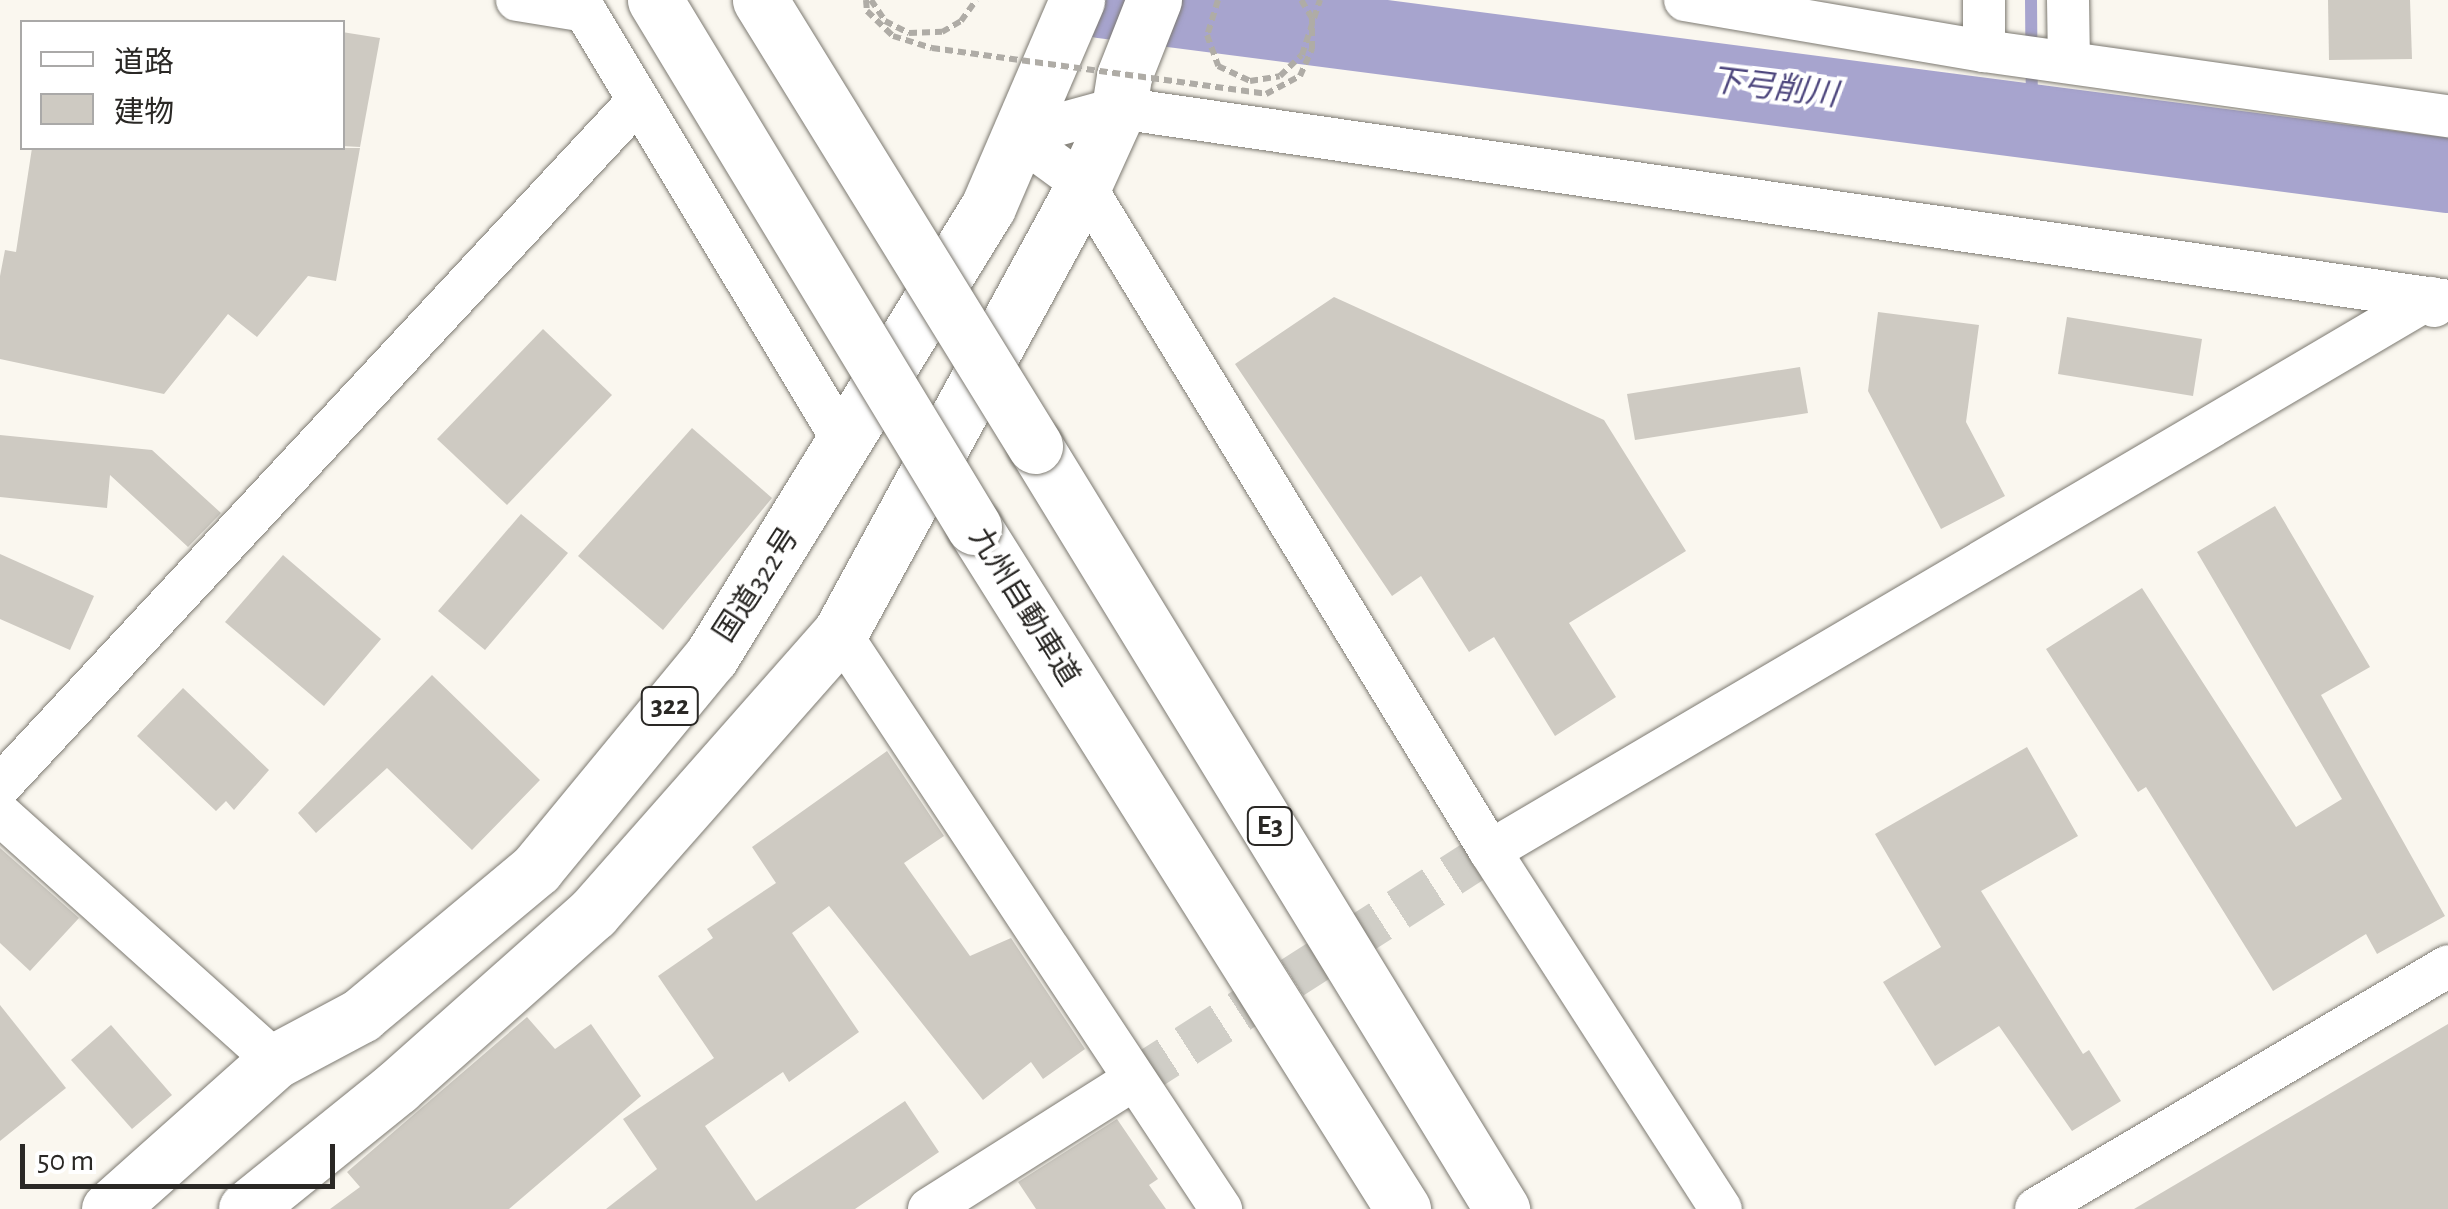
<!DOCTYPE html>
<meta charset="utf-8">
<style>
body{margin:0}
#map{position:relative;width:2448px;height:1209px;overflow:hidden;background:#faf7ef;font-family:"Alegreya Sans","Noto Sans JP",sans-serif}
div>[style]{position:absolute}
.stream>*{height:12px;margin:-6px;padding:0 6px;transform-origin:6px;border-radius:6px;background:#a7a4ce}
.river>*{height:75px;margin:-37.5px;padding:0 37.5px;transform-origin:37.5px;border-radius:37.5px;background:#a7a4ce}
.building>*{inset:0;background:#cecac2}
.minor-tunnel>*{height:42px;margin-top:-21px;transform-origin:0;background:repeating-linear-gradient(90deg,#d0cec7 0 42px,transparent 0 63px)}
.path>*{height:6px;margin-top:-3px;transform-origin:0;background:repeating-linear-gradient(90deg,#afaca6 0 8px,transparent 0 13px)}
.roads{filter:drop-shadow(0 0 2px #7d7a72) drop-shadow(0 0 2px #7d7a72)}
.minor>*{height:42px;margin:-21px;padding:0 21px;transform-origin:21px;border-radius:21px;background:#fff}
.highway>*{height:55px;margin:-27.5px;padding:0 27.5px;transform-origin:27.5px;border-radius:27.5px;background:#fff}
.path-bridge>*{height:6px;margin-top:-3px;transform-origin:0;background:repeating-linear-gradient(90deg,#afaca6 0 8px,transparent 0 13px)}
.bridges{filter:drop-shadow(0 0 2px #7d7a72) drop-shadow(0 0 2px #7d7a72)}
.highway-bridge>*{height:55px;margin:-27.5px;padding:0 27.5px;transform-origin:27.5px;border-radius:27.5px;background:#fff}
span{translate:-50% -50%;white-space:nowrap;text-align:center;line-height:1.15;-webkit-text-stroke:8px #fff;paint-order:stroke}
.shield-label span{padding:2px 8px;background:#fff;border:2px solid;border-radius:8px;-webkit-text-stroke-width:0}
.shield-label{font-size:28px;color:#2a2825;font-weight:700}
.street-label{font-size:30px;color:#2a2825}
.water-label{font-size:32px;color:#4d467d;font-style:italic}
.legend{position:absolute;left:20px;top:20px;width:325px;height:130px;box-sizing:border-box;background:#fff;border:2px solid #aaa9a8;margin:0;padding:12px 18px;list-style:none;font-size:30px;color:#2a2825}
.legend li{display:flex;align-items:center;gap:20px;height:50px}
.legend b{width:50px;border:2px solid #aaa9a8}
.scale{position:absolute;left:20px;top:1144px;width:315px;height:45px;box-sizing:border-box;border:5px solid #2a2825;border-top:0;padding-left:12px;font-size:30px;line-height:35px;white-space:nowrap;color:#2a2825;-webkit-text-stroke:8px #fff;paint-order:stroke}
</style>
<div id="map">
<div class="stream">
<i style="left:2031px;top:0;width:119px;rotate:89.5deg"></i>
</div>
<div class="river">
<i style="left:1100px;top:0;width:1359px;rotate:7.4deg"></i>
</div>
<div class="building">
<i style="clip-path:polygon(2328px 0,2410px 0,2412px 59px,2329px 60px)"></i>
<i style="clip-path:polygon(342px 32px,380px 38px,360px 147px,342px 146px)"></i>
<i style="clip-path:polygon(32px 148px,360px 148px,336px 281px,308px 276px,257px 337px,228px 314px,164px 394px,0 359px,0 276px,5px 250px,16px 252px)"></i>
<i style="clip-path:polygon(1334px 297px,1604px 420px,1686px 551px,1569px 623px,1616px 697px,1555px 736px,1494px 637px,1469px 652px,1421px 576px,1392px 596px,1235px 364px)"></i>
<i style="clip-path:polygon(1878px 312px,1979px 325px,1966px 422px,2005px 496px,1941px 529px,1868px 391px)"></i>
<i style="clip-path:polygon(2067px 317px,2202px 339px,2193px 396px,2058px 374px)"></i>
<i style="clip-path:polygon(543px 329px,612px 395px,507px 505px,437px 439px)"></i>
<i style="clip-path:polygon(1800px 367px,1808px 413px,1635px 440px,1627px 394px)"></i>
<i style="clip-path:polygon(692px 428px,772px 498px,663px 630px,578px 556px)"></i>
<i style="clip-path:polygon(0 435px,152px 450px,221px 513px,188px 547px,110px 475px,107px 508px,0 497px)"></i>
<i style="clip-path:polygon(2275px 506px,2370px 667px,2321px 695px,2445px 916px,2377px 954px,2366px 934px,2273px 991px,2146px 787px,2138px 792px,2046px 649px,2142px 588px,2296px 827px,2342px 799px,2197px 552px)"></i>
<i style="clip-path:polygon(521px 514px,568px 553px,485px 650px,438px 611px)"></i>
<i style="clip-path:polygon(0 554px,94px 596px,70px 650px,0 619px)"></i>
<i style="clip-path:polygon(283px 555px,381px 639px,324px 706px,225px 622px)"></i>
<i style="clip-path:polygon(432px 675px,540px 780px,472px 850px,387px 768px,316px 833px,298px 813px)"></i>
<i style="clip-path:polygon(183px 688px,269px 770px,234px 810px,226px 801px,216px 811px,137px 736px)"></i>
<i style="clip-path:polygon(2027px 747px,2078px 836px,1981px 891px,2083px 1054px,2089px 1050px,2121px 1101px,2072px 1131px,1999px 1026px,1935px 1066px,1883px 982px,1941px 947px,1875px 834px)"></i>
<i style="clip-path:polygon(887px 751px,944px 836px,904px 863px,970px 956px,1011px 938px,1085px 1049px,1043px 1079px,1031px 1062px,983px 1100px,829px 906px,792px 933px,859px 1032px,789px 1082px,783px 1072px,705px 1126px,756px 1201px,905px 1101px,939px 1152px,855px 1209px,606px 1209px,657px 1169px,623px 1119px,714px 1058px,658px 976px,713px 938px,707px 929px,776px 883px,752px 847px)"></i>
<i style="clip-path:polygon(0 848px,79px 918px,30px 971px,0 943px)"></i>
<i style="clip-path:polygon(0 1005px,66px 1088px,0 1141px)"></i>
<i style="clip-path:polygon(527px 1017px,555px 1049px,591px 1024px,641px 1096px,509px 1209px,330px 1209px,360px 1187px,347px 1172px)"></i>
<i style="clip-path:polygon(2448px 1024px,2448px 1209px,2134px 1209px)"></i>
<i style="clip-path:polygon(111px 1025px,172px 1095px,132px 1129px,71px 1060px)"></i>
<i style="clip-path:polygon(1117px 1119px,1158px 1179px,1149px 1185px,1166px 1209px,1036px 1209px,1018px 1182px)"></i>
</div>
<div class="minor-tunnel">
<i style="left:1133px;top:1080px;width:424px;rotate:-32.7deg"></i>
</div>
<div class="path">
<i style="left:871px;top:0;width:25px;rotate:56deg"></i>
<i style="left:885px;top:21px;width:27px;rotate:27deg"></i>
<i style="left:909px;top:33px;width:33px;rotate:-2deg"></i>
<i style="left:942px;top:32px;width:22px;rotate:-30deg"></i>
<i style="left:961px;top:21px;width:26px;rotate:-54deg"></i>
<i style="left:1218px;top:0;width:37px;rotate:107deg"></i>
<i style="left:1207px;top:35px;width:33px;rotate:70deg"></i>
<i style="left:1218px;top:66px;width:35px;rotate:25deg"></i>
<i style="left:1250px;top:81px;width:30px;rotate:-9deg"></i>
<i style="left:1280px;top:76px;width:30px;rotate:-44deg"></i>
<i style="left:1302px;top:55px;width:58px;rotate:-71.9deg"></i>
</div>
<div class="roads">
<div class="minor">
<i style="left:517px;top:0;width:69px;rotate:9.2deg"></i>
<i style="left:585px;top:11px;width:505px;rotate:59.02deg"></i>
<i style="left:1685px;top:0;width:303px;rotate:9.7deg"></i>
<i style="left:1984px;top:51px;width:469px;rotate:8deg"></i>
<i style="left:2068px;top:0;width:62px;rotate:89.1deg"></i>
<i style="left:1984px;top:51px;width:51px;rotate:-90deg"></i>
<i style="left:1017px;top:136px;width:106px;rotate:-15.4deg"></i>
<i style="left:1119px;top:108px;width:1343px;rotate:8.26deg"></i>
<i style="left:1017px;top:136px;width:83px;rotate:36.2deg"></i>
<i style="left:1084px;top:185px;width:780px;rotate:58.63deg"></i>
<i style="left:1490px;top:851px;width:426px;rotate:57.2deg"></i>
<i style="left:840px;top:633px;width:691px;rotate:56.52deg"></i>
<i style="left:0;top:786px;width:935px;rotate:-47.04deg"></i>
<i style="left:0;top:814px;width:370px;rotate:41.9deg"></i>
<i style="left:1490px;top:851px;width:1091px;rotate:-30.47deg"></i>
<i style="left:2430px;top:298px;width:9px;rotate:63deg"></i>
<i style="left:929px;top:1209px;width:241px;rotate:-32.3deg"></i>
<i style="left:2036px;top:1209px;width:478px;rotate:-30.5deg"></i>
</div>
<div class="highway">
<i style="left:1035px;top:446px;width:895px;rotate:58.53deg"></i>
<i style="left:974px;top:527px;width:806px;rotate:57.83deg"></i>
<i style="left:109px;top:1209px;width:222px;rotate:-41.7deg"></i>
<i style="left:275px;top:1061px;width:98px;rotate:-28.1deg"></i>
<i style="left:361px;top:1015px;width:228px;rotate:-39.8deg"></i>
<i style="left:536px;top:869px;width:275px;rotate:-50.5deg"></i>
<i style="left:711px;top:657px;width:528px;rotate:-58.39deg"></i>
<i style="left:988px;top:207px;width:225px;rotate:-66.7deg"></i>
<i style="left:246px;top:1209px;width:194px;rotate:-38.9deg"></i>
<i style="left:397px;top:1087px;width:262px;rotate:-41.6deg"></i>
<i style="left:593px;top:913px;width:373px;rotate:-48.6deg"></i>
<i style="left:840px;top:633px;width:510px;rotate:-61.43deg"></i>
<i style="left:1084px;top:185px;width:85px;rotate:-65.6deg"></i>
<i style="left:1119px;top:108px;width:32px;rotate:-81deg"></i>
<i style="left:1124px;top:76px;width:82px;rotate:-68.5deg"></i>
</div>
</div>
<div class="path-bridge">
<i style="left:866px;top:0;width:11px;rotate:85deg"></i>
<i style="left:867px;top:11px;width:36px;rotate:44deg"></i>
<i style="left:893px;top:36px;width:41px;rotate:17.1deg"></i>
<i style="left:932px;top:48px;width:337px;rotate:7.8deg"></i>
<i style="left:1266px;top:94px;width:38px;rotate:-28deg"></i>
<i style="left:1300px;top:76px;width:30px;rotate:-66deg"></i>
<i style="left:1312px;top:49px;width:31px;rotate:-90deg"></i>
<i style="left:1312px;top:18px;width:21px;rotate:-121deg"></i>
</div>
<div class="bridges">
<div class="highway-bridge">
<i style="left:655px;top:0;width:616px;rotate:58.81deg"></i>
<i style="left:760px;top:0;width:524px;rotate:58.34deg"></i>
</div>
</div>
<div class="shield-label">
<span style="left:670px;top:706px">322</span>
<span style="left:1270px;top:826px">E3</span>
</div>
<div class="street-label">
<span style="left:757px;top:585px;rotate:-57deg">国道322号</span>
<span style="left:1024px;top:607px;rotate:58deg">九州自動車道</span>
</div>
<div class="water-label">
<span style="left:1774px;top:88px;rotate:7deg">下弓削川</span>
</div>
<ul class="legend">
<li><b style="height:12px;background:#fff"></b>道路</li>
<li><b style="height:28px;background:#cecac2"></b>建物</li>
</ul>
<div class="scale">50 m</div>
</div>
